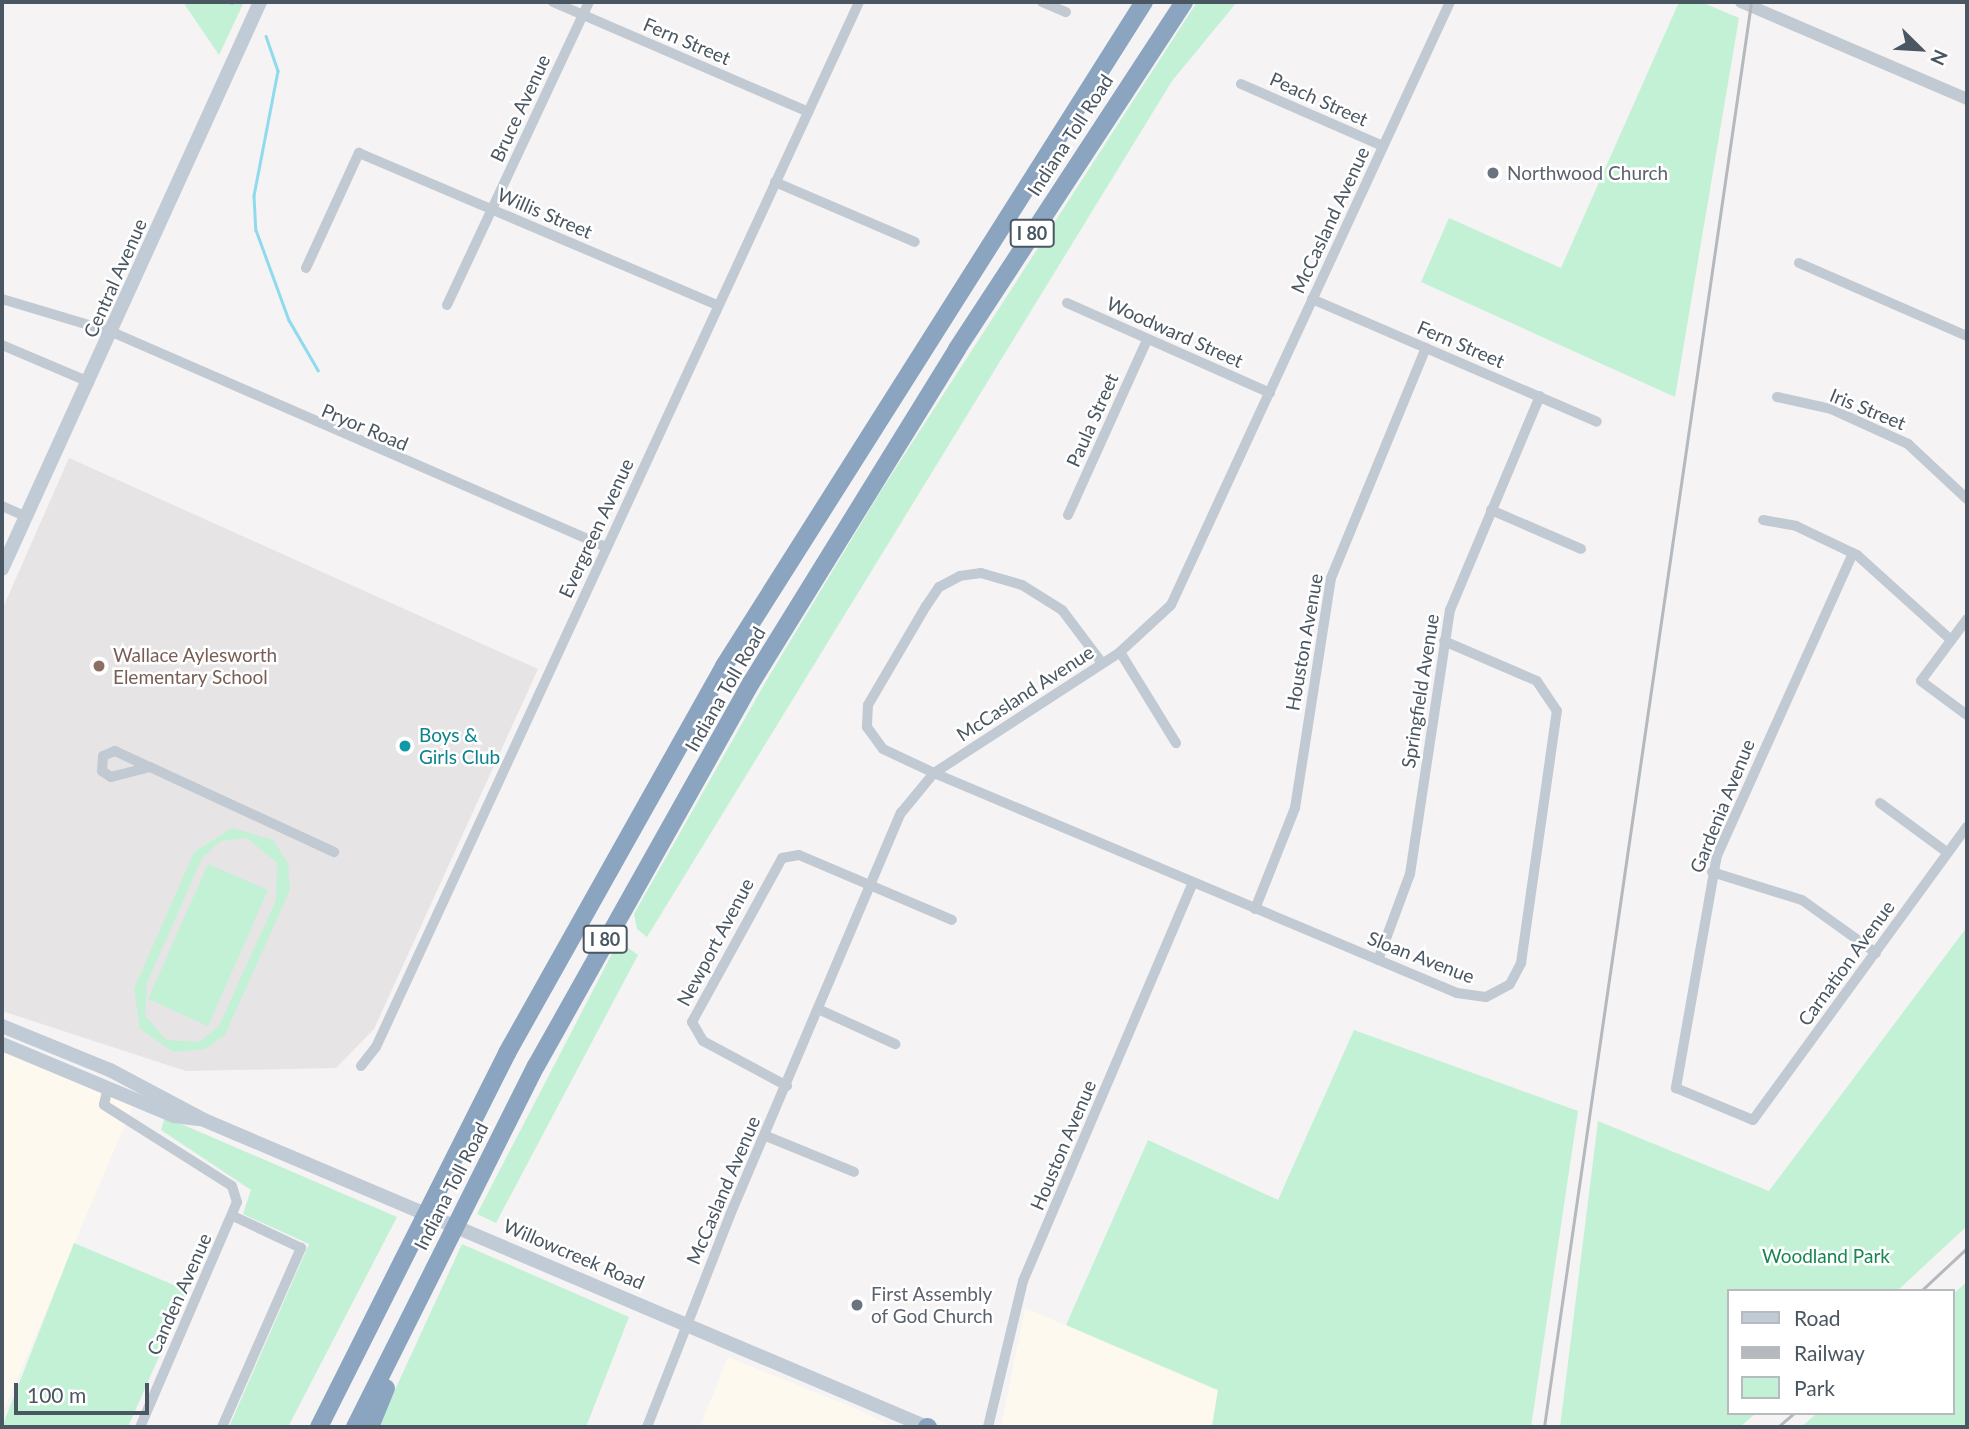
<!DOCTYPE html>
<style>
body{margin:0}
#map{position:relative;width:1969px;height:1429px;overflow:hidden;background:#f5f3f3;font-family:Lato,sans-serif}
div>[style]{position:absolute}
.commercial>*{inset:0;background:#fdf9ef}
.education>*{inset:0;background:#e6e4e5}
.green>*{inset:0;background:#c3f1d5}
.stream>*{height:2.5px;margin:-1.25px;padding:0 1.25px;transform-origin:1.25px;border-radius:1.25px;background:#90daee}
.minor>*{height:10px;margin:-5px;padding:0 5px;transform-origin:5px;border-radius:5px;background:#c1cad2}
.tertiary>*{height:12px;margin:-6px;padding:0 6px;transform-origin:6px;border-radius:6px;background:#c1cad2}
.secondary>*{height:14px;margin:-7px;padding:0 7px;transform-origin:7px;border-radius:7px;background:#c1cbd6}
.motorway>*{height:18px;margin:-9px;padding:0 9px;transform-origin:9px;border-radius:9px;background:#8ba5c1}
.rail>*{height:2.5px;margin:-1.25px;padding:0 1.25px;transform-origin:1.25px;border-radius:1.25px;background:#b5b8bd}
.dots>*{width:19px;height:19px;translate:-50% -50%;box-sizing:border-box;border:4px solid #fff;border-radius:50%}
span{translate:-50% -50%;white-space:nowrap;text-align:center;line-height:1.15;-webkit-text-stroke:5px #fff;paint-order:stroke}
.shield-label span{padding:2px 5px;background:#fff;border:2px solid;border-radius:5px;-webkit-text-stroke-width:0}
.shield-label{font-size:18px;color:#4a5661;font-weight:700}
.street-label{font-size:19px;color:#4a5661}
.worship-label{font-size:19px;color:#5b616d}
.left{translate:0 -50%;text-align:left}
.education-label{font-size:19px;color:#785e54}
.culture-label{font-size:19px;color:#0d838f}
.park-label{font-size:19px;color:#17864f}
.frame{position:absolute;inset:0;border:4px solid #4a5661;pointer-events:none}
.legend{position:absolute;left:1727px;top:1289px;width:228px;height:126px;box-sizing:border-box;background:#fff;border:2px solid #b7bbc0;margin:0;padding:9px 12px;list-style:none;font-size:21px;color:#4a5661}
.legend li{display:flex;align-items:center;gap:14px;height:35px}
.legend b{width:35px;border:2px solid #b7bbc0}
.north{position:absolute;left:1885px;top:14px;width:70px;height:70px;-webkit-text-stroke:5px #fff;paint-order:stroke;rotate:114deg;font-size:19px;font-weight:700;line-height:28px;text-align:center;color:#4a5661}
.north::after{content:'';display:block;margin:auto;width:24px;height:32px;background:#4a5661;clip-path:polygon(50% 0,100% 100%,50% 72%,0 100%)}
.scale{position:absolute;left:14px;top:1383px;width:135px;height:32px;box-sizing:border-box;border:4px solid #4a5661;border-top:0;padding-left:9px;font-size:21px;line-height:24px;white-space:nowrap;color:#4a5661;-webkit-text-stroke:5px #fff;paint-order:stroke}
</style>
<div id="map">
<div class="commercial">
<i style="clip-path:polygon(2px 1049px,134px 1103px,2px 1415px)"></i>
<i style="clip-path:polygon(1025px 1308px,1218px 1391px,1211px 1427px,1001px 1427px)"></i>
<i style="clip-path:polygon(728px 1357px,852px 1407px,893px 1427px,700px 1427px)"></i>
</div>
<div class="education">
<i style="clip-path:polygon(69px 458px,538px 669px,374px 1029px,336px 1068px,186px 1071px,2px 1011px,2px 610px)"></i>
</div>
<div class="green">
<i style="clip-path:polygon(183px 2px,244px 2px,219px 55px)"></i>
<i style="clip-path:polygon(1197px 2px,1237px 2px,1172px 81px,647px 937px,637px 929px,634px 914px,765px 683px,879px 494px)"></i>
<i style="clip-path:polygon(1679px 2px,1701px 2px,1739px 18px,1675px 397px,1421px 282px,1449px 218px,1561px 268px)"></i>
<i style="clip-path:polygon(evenodd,232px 828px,273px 840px,288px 863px,290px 890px,225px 1035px,205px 1049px,173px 1052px,140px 1029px,134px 989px,194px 852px,232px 828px,247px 838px,277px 863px,276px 900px,219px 1026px,199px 1042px,166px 1040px,145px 1015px,147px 983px,202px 858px,221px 841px,247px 838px)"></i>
<i style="clip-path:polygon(208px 864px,268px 890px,208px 1026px,148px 999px)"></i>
<i style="clip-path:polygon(1967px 927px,1967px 1226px,1897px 1291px,1729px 1291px,1729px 1413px,1756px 1413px,1740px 1427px,1560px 1427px,1598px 1121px,1769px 1191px)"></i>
<i style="clip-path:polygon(624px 945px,638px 955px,496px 1223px,477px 1214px,616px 946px)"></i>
<i style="clip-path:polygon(1354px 1030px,1578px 1111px,1531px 1427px,1212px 1427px,1218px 1390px,1066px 1325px,1148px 1140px,1278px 1200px)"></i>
<i style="clip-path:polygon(165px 1117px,397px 1217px,288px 1427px,229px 1427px,309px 1244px,243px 1214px,251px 1190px,161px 1130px)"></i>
<i style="clip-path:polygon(74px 1243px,188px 1291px,128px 1427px,2px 1427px)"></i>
<i style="clip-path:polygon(462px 1244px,629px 1317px,586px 1427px,378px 1427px)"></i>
<i style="clip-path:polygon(1967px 1282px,1967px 1427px,1801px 1427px,1817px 1413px,1953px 1413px,1953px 1294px)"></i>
</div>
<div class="stream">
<i style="left:230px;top:2px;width:2px;rotate:27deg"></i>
<i style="left:266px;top:36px;width:37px;rotate:71deg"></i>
<i style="left:278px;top:71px;width:127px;rotate:100.9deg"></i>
<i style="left:254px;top:196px;width:34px;rotate:87deg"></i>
<i style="left:256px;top:230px;width:96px;rotate:69.9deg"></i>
<i style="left:289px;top:320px;width:58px;rotate:59.9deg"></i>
</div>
<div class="minor">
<i style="left:553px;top:2px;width:278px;rotate:23.3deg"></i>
<i style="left:1042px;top:2px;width:26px;rotate:23deg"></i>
<i style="left:1241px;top:84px;width:155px;rotate:23.6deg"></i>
<i style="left:775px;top:182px;width:152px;rotate:23.2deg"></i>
<i style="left:1799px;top:263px;width:183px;rotate:23.5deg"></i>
<i style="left:306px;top:268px;width:127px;rotate:-65.3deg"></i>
<i style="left:359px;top:153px;width:389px;rotate:23deg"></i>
<i style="left:2px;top:299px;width:115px;rotate:16.7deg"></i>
<i style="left:112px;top:332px;width:539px;rotate:23.52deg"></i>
<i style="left:1312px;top:299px;width:310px;rotate:23.3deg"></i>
<i style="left:1067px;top:303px;width:222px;rotate:23.9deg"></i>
<i style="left:447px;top:305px;width:335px;rotate:-64.9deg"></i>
<i style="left:2px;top:345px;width:95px;rotate:23deg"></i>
<i style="left:1777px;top:397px;width:55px;rotate:12.5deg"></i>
<i style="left:1831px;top:409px;width:85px;rotate:24.4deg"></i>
<i style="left:1908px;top:444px;width:81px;rotate:43deg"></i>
<i style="left:2px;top:506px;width:27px;rotate:24deg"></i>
<i style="left:1491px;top:510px;width:98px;rotate:23.4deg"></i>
<i style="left:1068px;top:515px;width:192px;rotate:-65.7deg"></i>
<i style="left:1763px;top:520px;width:34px;rotate:10deg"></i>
<i style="left:1796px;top:526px;width:68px;rotate:25.4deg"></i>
<i style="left:1857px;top:555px;width:127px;rotate:42.1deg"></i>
<i style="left:1853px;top:553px;width:331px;rotate:114.2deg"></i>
<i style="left:1717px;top:855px;width:237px;rotate:100deg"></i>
<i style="left:1676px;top:1088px;width:83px;rotate:22.6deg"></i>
<i style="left:1753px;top:1120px;width:363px;rotate:-53.9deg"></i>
<i style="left:1967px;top:619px;width:77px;rotate:126.6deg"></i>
<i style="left:1921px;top:681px;width:57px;rotate:36.5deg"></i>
<i style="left:1120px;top:652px;width:107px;rotate:58.4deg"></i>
<i style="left:1102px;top:663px;width:66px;rotate:-127deg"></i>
<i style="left:1062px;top:610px;width:47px;rotate:-148deg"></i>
<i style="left:1022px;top:585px;width:43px;rotate:-163.7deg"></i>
<i style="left:981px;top:573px;width:21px;rotate:172deg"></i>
<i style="left:960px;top:576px;width:24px;rotate:152deg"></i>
<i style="left:939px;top:587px;width:23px;rotate:124deg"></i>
<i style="left:926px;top:606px;width:115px;rotate:120.4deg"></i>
<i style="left:868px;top:705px;width:22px;rotate:93deg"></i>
<i style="left:867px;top:727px;width:27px;rotate:54deg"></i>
<i style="left:883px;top:749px;width:56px;rotate:25.2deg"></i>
<i style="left:934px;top:773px;width:567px;rotate:22.81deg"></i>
<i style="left:1457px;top:993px;width:29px;rotate:8deg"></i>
<i style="left:1486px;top:997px;width:27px;rotate:-28deg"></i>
<i style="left:1510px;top:984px;width:24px;rotate:-62deg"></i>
<i style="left:1521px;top:963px;width:255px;rotate:-81.9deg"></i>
<i style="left:1557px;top:711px;width:36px;rotate:-124deg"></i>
<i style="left:1537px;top:681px;width:101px;rotate:-156.7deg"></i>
<i style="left:150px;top:767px;width:40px;rotate:165.6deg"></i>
<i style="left:111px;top:777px;width:11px;rotate:-146deg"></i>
<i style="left:102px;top:771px;width:15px;rotate:-86deg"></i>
<i style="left:103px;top:756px;width:13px;rotate:-23deg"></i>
<i style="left:115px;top:751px;width:38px;rotate:25deg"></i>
<i style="left:150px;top:767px;width:203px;rotate:24.8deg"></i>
<i style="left:1880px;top:803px;width:84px;rotate:36.3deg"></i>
<i style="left:1712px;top:872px;width:94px;rotate:17.3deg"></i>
<i style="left:1802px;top:900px;width:91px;rotate:35.6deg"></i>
<i style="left:1255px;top:909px;width:109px;rotate:-68.4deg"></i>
<i style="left:1295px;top:808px;width:233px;rotate:-81.1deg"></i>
<i style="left:1331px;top:578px;width:249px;rotate:-67.6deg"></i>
<i style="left:1378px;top:960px;width:92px;rotate:-69.6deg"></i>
<i style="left:1410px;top:874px;width:267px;rotate:-81.4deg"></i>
<i style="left:1450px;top:610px;width:232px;rotate:-67.2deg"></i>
<i style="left:818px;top:1009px;width:85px;rotate:24.4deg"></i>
<i style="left:361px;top:1066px;width:24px;rotate:-52deg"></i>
<i style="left:376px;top:1047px;width:1151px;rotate:-65.19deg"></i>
<i style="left:787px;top:1086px;width:95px;rotate:-151.8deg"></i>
<i style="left:703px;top:1041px;width:22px;rotate:-120deg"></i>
<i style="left:692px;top:1022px;width:187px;rotate:-61.2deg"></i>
<i style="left:782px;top:858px;width:17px;rotate:-10deg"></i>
<i style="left:799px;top:855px;width:166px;rotate:23deg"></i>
<i style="left:108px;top:1087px;width:18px;rotate:103deg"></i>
<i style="left:104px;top:1105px;width:151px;rotate:32.3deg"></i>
<i style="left:232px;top:1186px;width:17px;rotate:73deg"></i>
<i style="left:237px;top:1202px;width:243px;rotate:113.3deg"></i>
<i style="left:766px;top:1136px;width:95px;rotate:22.2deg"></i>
<i style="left:222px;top:1427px;width:196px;rotate:-66.2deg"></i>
<i style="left:301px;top:1248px;width:75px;rotate:-154.8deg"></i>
<i style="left:647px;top:1427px;width:228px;rotate:-68.6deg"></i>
<i style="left:730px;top:1215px;width:437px;rotate:-67deg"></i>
<i style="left:901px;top:813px;width:52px;rotate:-50.5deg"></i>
<i style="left:934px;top:773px;width:222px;rotate:-33deg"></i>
<i style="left:1120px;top:652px;width:69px;rotate:-42.7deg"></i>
<i style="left:1171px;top:605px;width:664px;rotate:-65.17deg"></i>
<i style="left:988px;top:1427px;width:150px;rotate:-76.5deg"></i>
<i style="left:1023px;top:1281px;width:431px;rotate:-66.9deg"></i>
</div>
<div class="tertiary">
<i style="left:1741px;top:2px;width:246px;rotate:23.2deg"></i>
</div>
<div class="secondary">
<i style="left:2px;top:569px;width:623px;rotate:-65.53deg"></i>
<i style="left:2px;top:1026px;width:117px;rotate:22.2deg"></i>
<i style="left:110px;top:1070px;width:106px;rotate:28deg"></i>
<i style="left:204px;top:1120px;width:785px;rotate:23.01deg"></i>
<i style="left:2px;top:1044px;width:186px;rotate:22.7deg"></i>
<i style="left:174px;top:1116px;width:25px;rotate:7deg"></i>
</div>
<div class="motorway">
<i style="left:319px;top:1427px;width:419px;rotate:-63.3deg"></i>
<i style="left:507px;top:1053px;width:444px;rotate:-60.7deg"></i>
<i style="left:724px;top:666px;width:786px;rotate:-57.69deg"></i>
<i style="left:355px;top:1427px;width:404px;rotate:-63.4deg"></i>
<i style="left:536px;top:1066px;width:439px;rotate:-60.7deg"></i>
<i style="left:751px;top:683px;width:392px;rotate:-58.3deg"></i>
<i style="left:957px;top:349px;width:415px;rotate:-56.8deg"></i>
<i style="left:370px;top:1427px;width:42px;rotate:-67.7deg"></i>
<i style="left:927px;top:1427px;width:1px"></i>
</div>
<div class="rail">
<i style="left:1921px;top:1291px;width:63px;rotate:-43.1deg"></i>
<i style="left:1544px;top:1427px;width:1440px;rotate:-81.73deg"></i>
<i style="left:1778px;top:1427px;width:21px;rotate:-41deg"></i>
</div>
<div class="dots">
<i style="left:1493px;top:173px;background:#6b7280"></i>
<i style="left:99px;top:666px;background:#8d6e63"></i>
<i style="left:405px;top:746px;background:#0f9aa8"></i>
<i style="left:857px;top:1305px;background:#6b7280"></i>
</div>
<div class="shield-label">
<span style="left:1032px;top:233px">I 80</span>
<span style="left:605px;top:939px">I 80</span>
</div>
<div class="street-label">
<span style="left:687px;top:41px;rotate:23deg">Fern Street</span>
<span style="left:1319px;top:99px;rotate:24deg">Peach Street</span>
<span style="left:520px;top:108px;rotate:-65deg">Bruce Avenue</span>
<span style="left:1070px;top:135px;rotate:-57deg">Indiana Toll Road</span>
<span style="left:545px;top:213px;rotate:23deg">Willis Street</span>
<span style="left:1330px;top:220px;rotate:-65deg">McCasland Avenue</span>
<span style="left:115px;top:278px;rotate:-66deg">Central Avenue</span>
<span style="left:1175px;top:332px;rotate:24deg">Woodward Street</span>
<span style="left:1461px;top:344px;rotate:23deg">Fern Street</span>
<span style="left:1868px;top:409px;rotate:22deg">Iris Street</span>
<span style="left:1092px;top:420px;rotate:-66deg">Paula Street</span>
<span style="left:365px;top:427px;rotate:23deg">Pryor Road</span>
<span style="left:596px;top:528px;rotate:-65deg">Evergreen Avenue</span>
<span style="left:1304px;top:642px;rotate:-80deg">Houston Avenue</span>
<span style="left:725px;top:689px;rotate:-60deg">Indiana Toll Road</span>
<span style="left:1420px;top:691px;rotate:-81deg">Springfield Avenue</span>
<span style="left:1025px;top:693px;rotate:-33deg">McCasland Avenue</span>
<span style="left:1722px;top:806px;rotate:-68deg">Gardenia Avenue</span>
<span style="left:715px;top:942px;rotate:-62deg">Newport Avenue</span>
<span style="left:1421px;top:957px;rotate:21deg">Sloan Avenue</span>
<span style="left:1846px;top:963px;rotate:-54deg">Carnation Avenue</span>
<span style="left:1063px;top:1145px;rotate:-67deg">Houston Avenue</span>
<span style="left:451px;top:1186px;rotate:-63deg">Indiana Toll Road</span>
<span style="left:723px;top:1190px;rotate:-67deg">McCasland Avenue</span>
<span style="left:574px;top:1254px;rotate:23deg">Willowcreek Road</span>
<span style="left:179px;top:1294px;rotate:-66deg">Canden Avenue</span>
</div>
<div class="worship-label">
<span class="left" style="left:1507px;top:173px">Northwood Church</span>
<span class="left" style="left:871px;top:1305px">First Assembly<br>of God Church</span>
</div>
<div class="education-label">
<span class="left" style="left:113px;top:666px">Wallace Aylesworth<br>Elementary School</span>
</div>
<div class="culture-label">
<span class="left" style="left:419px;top:746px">Boys &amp;<br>Girls Club</span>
</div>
<div class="park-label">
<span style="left:1826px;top:1256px">Woodland Park</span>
</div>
<div class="frame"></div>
<ul class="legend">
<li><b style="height:9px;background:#c1cbd6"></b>Road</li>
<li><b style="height:9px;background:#b5b8bd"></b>Railway</li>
<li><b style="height:19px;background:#c3f1d5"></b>Park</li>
</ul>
<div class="north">N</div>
<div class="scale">100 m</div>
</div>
